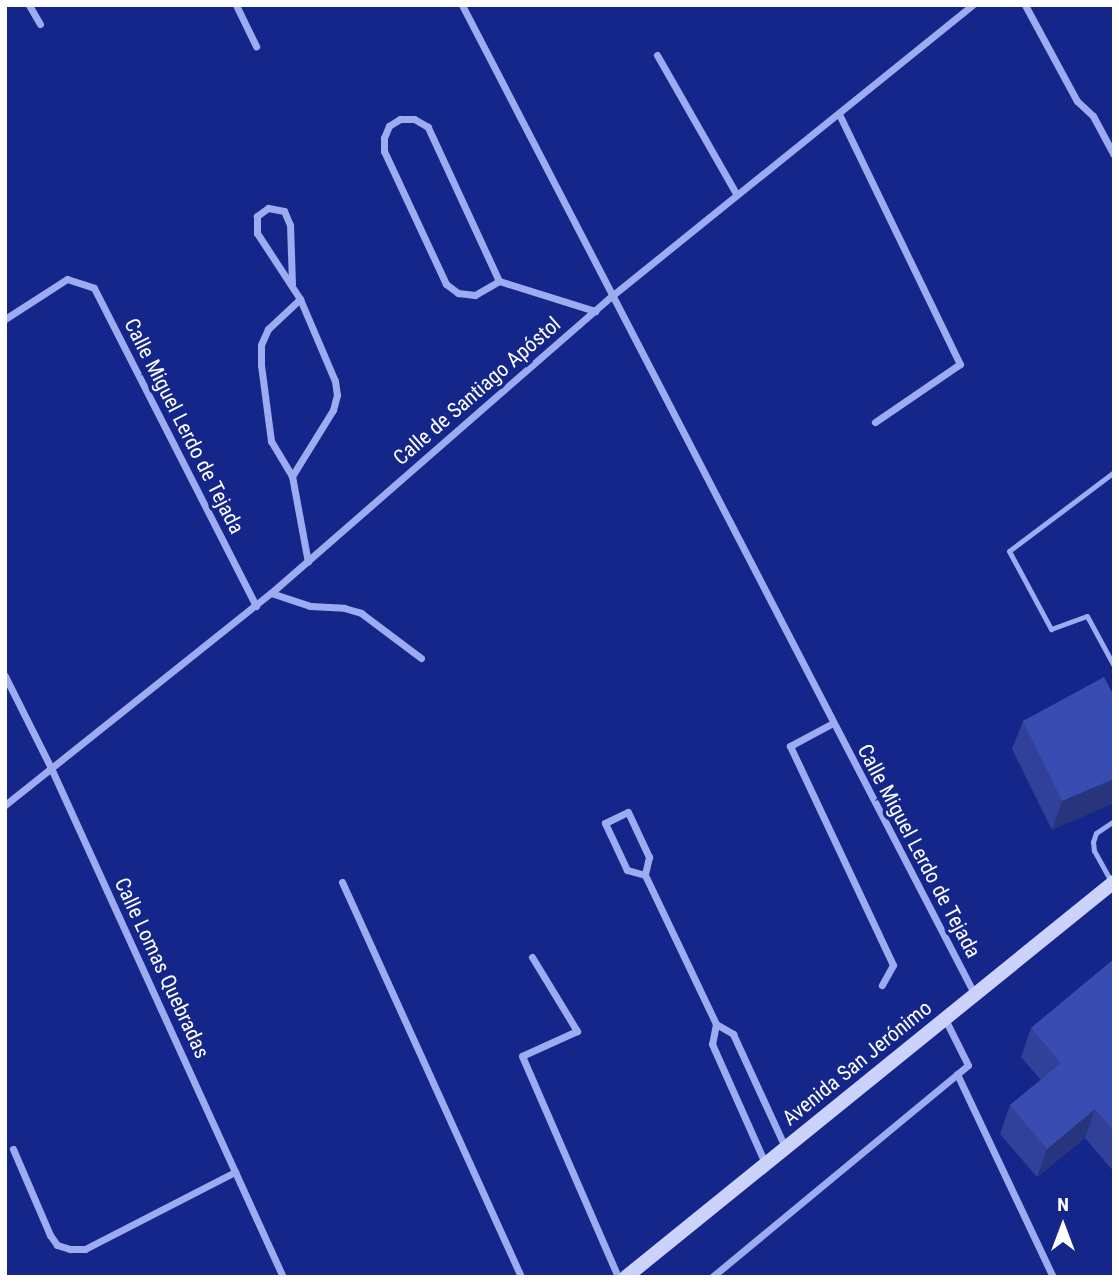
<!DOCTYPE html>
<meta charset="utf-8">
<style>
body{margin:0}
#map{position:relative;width:1119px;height:1282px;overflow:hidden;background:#15268b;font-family:"Roboto Condensed",sans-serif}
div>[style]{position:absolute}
.lane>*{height:5px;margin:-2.5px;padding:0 2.5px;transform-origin:2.5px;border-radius:2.5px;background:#9dabf0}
.street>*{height:7px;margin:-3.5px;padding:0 3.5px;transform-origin:3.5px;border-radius:3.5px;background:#9dabf0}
.secondary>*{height:14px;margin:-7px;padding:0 7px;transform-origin:7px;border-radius:7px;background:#cbd2fb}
.wall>*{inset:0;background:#314199}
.shaded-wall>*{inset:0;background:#28357d}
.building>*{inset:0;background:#394cb2}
span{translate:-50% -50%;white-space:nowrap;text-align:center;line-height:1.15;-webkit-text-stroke:7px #15268b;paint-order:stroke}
.street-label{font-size:21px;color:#fff}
.frame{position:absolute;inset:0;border:7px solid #fff;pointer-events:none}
.north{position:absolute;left:1028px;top:1191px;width:70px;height:70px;-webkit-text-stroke:5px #15268b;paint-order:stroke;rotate:0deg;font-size:19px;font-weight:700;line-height:28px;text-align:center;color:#fff}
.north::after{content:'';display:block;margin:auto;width:24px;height:32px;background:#fff;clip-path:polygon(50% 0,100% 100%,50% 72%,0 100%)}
</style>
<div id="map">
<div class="lane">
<i style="left:1114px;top:472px;width:131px;rotate:143deg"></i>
<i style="left:1009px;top:551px;width:89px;rotate:61.7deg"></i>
<i style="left:1051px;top:629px;width:38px;rotate:-20deg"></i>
<i style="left:1087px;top:616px;width:57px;rotate:61.6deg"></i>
<i style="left:1112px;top:883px;width:37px;rotate:-119deg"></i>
<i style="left:1094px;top:851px;width:9px;rotate:-96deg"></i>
<i style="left:1093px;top:842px;width:9px;rotate:-72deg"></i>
<i style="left:1096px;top:833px;width:22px;rotate:-34deg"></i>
</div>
<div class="street">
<i style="left:29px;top:5px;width:22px;rotate:60deg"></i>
<i style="left:236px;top:5px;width:46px;rotate:64deg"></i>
<i style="left:462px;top:5px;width:1115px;rotate:62.61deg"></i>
<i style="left:1025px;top:5px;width:109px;rotate:61.6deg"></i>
<i style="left:1077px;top:101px;width:22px;rotate:43deg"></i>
<i style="left:1093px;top:116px;width:44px;rotate:61.7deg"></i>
<i style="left:657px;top:55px;width:161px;rotate:60.3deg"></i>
<i style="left:839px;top:114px;width:278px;rotate:64.2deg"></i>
<i style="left:960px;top:364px;width:103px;rotate:145.7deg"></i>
<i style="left:499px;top:281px;width:170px;rotate:-114.8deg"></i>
<i style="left:428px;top:127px;width:16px;rotate:-150deg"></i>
<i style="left:414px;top:119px;width:14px;rotate:180deg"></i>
<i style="left:400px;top:119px;width:13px;rotate:148deg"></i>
<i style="left:389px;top:126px;width:13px;rotate:113deg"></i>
<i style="left:384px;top:138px;width:13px;rotate:90deg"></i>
<i style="left:384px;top:151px;width:147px;rotate:65deg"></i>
<i style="left:446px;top:284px;width:15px;rotate:37deg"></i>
<i style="left:458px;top:293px;width:17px;rotate:7deg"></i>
<i style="left:475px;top:295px;width:28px;rotate:-30deg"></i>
<i style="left:499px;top:281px;width:101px;rotate:17.4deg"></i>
<i style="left:292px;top:284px;width:59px;rotate:-91.9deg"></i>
<i style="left:290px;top:225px;width:15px;rotate:-113deg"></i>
<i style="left:284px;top:211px;width:16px;rotate:-169deg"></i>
<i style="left:268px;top:208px;width:14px;rotate:144deg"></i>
<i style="left:257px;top:216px;width:17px;rotate:90deg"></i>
<i style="left:257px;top:233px;width:79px;rotate:56.9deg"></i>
<i style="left:300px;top:299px;width:89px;rotate:66.9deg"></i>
<i style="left:335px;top:381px;width:14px;rotate:82deg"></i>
<i style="left:337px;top:395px;width:16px;rotate:105deg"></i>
<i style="left:333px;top:410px;width:78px;rotate:121.8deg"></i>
<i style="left:300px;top:299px;width:44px;rotate:136.8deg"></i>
<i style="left:268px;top:329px;width:17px;rotate:114deg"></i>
<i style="left:261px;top:345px;width:20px;rotate:90deg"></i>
<i style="left:261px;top:365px;width:77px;rotate:82.5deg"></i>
<i style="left:271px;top:441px;width:41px;rotate:59deg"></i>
<i style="left:292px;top:476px;width:87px;rotate:79.5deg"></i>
<i style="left:5px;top:319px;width:74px;rotate:-32.8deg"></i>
<i style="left:67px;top:279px;width:28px;rotate:18deg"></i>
<i style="left:94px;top:288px;width:357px;rotate:63deg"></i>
<i style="left:271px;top:593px;width:41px;rotate:18.4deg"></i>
<i style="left:310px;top:606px;width:34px;rotate:3deg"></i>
<i style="left:344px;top:608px;width:18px;rotate:16deg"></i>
<i style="left:361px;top:613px;width:75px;rotate:36.9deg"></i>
<i style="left:5px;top:676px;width:103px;rotate:63.4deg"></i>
<i style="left:51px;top:768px;width:559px;rotate:65.5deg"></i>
<i style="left:833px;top:723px;width:49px;rotate:151.9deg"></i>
<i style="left:790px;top:746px;width:242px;rotate:64.8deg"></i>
<i style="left:893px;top:965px;width:23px;rotate:119deg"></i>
<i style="left:5px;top:805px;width:340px;rotate:-38.6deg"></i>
<i style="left:271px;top:593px;width:454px;rotate:-41.1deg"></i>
<i style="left:613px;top:295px;width:462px;rotate:-38.9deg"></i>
<i style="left:645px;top:875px;width:19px;rotate:-164deg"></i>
<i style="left:627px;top:870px;width:52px;rotate:-115.1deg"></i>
<i style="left:605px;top:823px;width:25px;rotate:-26deg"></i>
<i style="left:628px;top:812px;width:50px;rotate:65deg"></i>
<i style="left:649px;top:857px;width:18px;rotate:103deg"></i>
<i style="left:645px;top:875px;width:165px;rotate:64.5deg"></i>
<i style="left:716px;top:1024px;width:20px;rotate:30deg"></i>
<i style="left:733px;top:1034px;width:124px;rotate:65.3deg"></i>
<i style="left:342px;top:882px;width:434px;rotate:65.6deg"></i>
<i style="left:532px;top:957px;width:87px;rotate:58.7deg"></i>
<i style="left:577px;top:1031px;width:60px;rotate:155.6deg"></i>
<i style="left:522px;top:1056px;width:241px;rotate:66.5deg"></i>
<i style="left:716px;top:1024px;width:20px;rotate:101deg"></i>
<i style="left:712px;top:1044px;width:130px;rotate:66deg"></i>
<i style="left:957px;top:1074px;width:225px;rotate:64.7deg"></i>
<i style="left:13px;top:1149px;width:94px;rotate:66.7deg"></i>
<i style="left:50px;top:1235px;width:12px;rotate:55deg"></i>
<i style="left:57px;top:1245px;width:14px;rotate:17deg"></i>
<i style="left:70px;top:1249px;width:15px"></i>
<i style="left:85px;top:1249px;width:169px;rotate:-27.2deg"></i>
<i style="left:712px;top:1277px;width:332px;rotate:-39.6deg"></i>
<i style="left:968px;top:1065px;width:51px;rotate:-116.6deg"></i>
</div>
<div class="secondary">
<i style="left:626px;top:1277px;width:628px;rotate:-38.99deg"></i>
</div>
<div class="wall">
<i style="clip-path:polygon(1114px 696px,1052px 830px,1012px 749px,1023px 721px)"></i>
<i style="clip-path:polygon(1114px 959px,1114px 1172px,1085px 1138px,1037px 1177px,1000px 1134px,1010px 1105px,1041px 1080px,1021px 1057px,1031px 1028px)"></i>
</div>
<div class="shaded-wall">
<i style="clip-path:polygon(1114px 779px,1114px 803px,1052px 830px,1062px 801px)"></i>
<i style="clip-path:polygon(1095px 1109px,1085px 1138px,1037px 1177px,1047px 1149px)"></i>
</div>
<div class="building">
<i style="clip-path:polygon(1104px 677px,1114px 696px,1114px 779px,1062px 801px,1023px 721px)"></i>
<i style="clip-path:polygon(1114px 959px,1114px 1131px,1095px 1109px,1047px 1149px,1010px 1105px,1061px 1063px,1031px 1028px)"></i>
</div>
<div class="street-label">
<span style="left:477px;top:391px;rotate:-41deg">Calle de Santiago Apóstol</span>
<span style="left:184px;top:426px;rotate:63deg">Calle Miguel Lerdo de Tejada</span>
<span style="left:919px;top:851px;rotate:62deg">Calle Miguel Lerdo de Tejada</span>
<span style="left:162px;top:968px;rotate:65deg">Calle Lomas Quebradas</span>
<span style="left:857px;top:1063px;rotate:-39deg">Avenida San Jerónimo</span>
</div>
<div class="frame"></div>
<div class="north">N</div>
</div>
